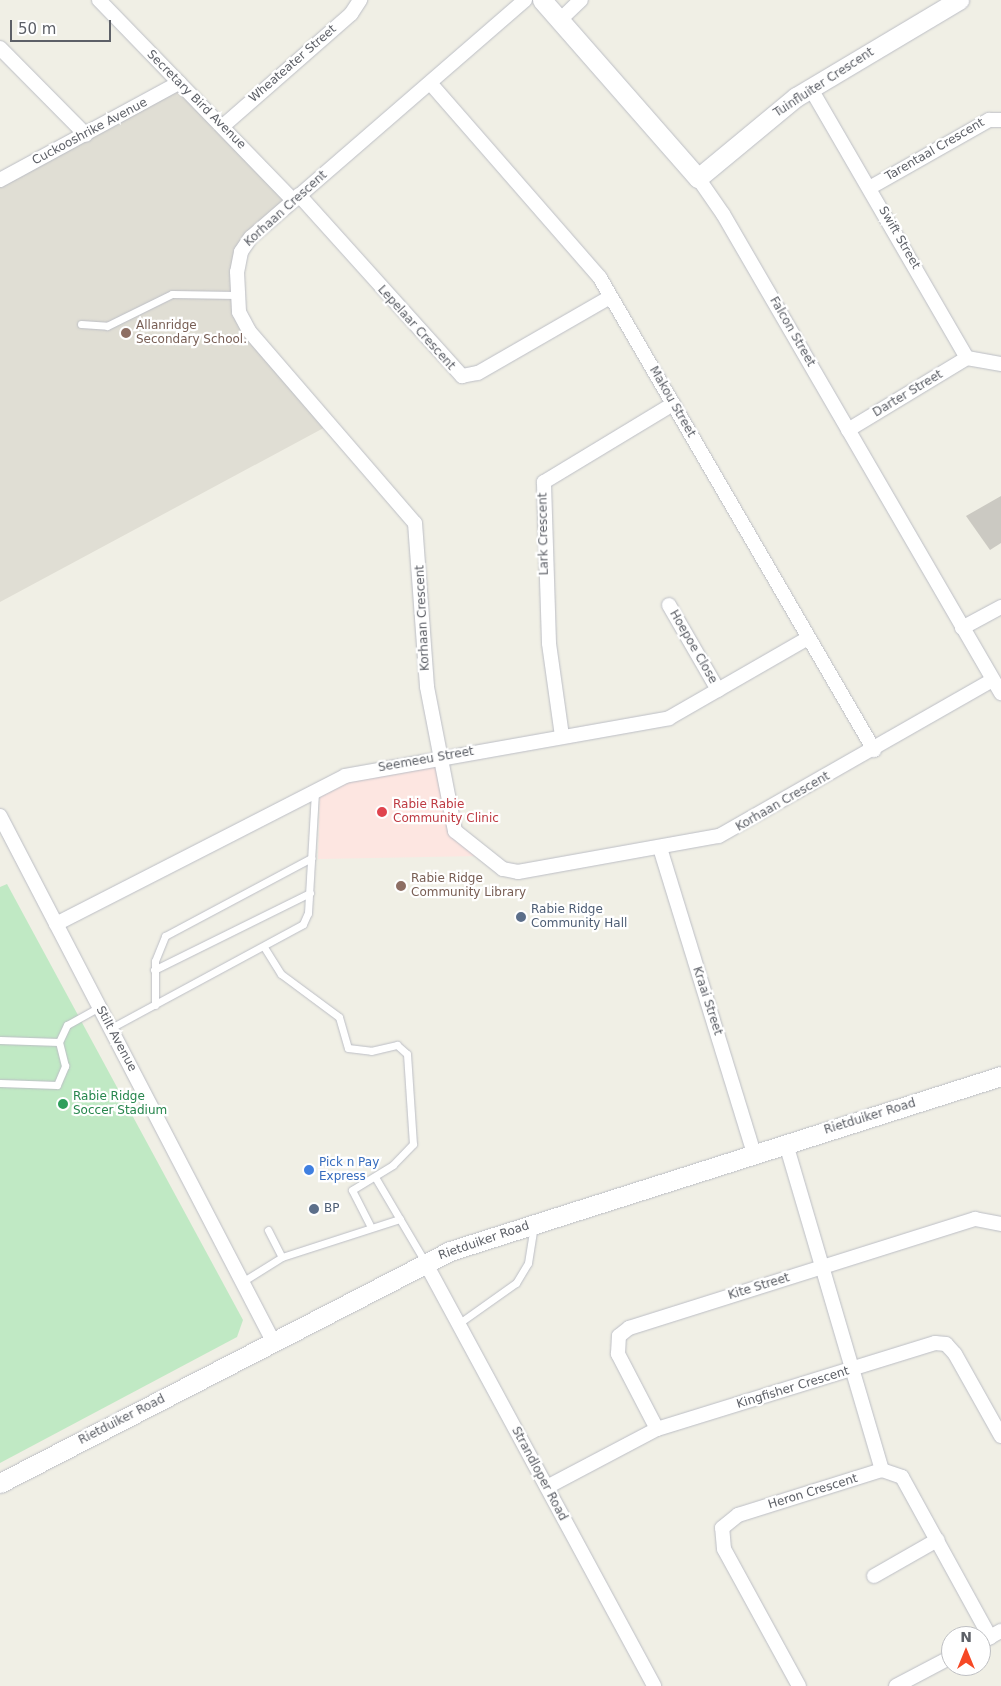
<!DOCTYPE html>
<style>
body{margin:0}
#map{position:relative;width:1001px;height:1686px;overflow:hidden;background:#f0efe5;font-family:"DejaVu Sans",sans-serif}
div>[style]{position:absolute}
.education>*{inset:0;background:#e0ded4}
.medical>*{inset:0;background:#fde6e1}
.green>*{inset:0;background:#c0e9c4}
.building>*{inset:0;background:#cbc9c2}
.roads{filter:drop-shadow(0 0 1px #bcbec5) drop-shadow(0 0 1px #bcbec5)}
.lane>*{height:7px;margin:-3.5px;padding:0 3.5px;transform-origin:3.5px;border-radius:3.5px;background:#fff}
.street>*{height:14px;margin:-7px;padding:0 7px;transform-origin:7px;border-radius:7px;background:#fff}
.secondary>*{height:19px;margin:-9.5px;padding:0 9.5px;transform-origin:9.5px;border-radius:9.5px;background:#fff}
.dots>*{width:14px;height:14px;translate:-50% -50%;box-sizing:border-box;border:2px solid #fff;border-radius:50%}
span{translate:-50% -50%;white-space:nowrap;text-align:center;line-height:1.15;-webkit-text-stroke:4.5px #fff;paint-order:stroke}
.street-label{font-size:12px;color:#5d6067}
.education-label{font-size:12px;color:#785e54}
.left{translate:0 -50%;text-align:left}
.health-label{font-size:12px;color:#be3a42}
.service-label{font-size:12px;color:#4e5e75}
.leisure-label{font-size:12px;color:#27864d}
.shop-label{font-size:12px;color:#366cbe}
.north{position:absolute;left:941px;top:1626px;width:50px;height:50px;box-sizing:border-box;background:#fff;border:1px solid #bebfc2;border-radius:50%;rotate:0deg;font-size:14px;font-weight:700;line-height:20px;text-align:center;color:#5d6067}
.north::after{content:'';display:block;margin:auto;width:18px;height:22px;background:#f64825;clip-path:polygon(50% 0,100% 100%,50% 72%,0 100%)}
.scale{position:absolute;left:10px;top:20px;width:101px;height:22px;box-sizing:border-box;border:2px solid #5d6067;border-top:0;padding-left:6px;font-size:15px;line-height:18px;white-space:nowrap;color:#5d6067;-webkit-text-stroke:4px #fff;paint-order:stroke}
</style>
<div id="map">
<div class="education">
<i style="clip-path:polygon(179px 83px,293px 200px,241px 252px,243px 321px,331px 424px,0 602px,0 177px)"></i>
</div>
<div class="medical">
<i style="clip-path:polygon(436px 763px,449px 832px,480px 856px,318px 859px,320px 793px,349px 779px)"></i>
</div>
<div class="green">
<i style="clip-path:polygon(7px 884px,243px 1320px,237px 1337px,0 1463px,0 887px)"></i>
</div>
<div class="building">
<i style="clip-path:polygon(1001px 496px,1001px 543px,990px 550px,966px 516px)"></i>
</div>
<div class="roads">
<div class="lane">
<i style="left:81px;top:324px;width:26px;rotate:4deg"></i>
<i style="left:107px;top:326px;width:72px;rotate:-26.2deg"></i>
<i style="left:172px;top:294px;width:65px;rotate:0.9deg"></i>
<i style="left:264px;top:947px;width:32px;rotate:58deg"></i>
<i style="left:281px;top:974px;width:72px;rotate:36.6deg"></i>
<i style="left:339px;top:1017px;width:32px;rotate:74deg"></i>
<i style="left:348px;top:1048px;width:23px;rotate:7deg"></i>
<i style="left:371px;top:1051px;width:27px;rotate:-13deg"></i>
<i style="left:397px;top:1045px;width:13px;rotate:42deg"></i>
<i style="left:407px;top:1054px;width:90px;rotate:86.2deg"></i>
<i style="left:413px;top:1144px;width:29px;rotate:134deg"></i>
<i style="left:393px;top:1165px;width:48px;rotate:148.6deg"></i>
<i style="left:352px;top:1190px;width:39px;rotate:63deg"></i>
<i style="left:154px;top:970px;width:174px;rotate:-26.3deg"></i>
<i style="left:155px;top:1005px;width:44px;rotate:-90deg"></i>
<i style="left:155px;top:961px;width:27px;rotate:-68deg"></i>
<i style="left:165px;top:936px;width:166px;rotate:-28.1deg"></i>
<i style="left:111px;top:1028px;width:218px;rotate:-28.4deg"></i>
<i style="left:303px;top:924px;width:12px;rotate:-66deg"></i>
<i style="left:308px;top:913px;width:121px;rotate:-86.7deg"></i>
<i style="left:0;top:1040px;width:59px;rotate:1.9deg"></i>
<i style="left:59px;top:1042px;width:19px;rotate:-65deg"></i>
<i style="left:67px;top:1025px;width:37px;rotate:-29deg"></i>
<i style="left:0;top:1083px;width:57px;rotate:2deg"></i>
<i style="left:57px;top:1085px;width:21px;rotate:-67deg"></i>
<i style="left:65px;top:1066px;width:25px;rotate:-104deg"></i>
<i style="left:375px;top:1177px;width:99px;rotate:59.5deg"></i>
<i style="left:268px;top:1230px;width:30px;rotate:63deg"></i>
<i style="left:242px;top:1282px;width:47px;rotate:-32deg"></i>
<i style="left:282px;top:1257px;width:124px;rotate:-17.9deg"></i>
<i style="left:458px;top:1324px;width:71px;rotate:-35.3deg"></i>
<i style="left:516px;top:1283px;width:23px;rotate:-59deg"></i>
<i style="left:528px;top:1263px;width:37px;rotate:-81deg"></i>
</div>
<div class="street">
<i style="left:99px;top:0;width:279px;rotate:45.9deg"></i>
<i style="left:525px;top:0;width:362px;rotate:139.1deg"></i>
<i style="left:251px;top:237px;width:18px;rotate:124deg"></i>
<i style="left:241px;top:252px;width:20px;rotate:101deg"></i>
<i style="left:237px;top:272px;width:40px;rotate:87.1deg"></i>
<i style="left:239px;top:312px;width:21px;rotate:62deg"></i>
<i style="left:249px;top:331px;width:254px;rotate:49.2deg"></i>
<i style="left:415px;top:523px;width:164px;rotate:85.8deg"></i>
<i style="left:427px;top:687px;width:147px;rotate:79deg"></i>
<i style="left:455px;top:831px;width:61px;rotate:38.4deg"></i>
<i style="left:503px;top:869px;width:15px;rotate:11deg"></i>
<i style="left:518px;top:872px;width:204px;rotate:-10.2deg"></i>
<i style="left:719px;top:836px;width:315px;rotate:-29.7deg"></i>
<i style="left:560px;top:20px;width:29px;rotate:-44deg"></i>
<i style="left:0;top:48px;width:122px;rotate:45.3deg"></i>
<i style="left:431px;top:84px;width:257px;rotate:48.9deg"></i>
<i style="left:600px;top:278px;width:546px;rotate:59.86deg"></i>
<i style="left:811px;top:89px;width:311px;rotate:59.9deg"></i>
<i style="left:223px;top:126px;width:170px;rotate:-41.2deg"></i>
<i style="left:351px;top:14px;width:17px;rotate:-57deg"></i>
<i style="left:698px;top:178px;width:44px;rotate:55.2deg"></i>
<i style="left:723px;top:214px;width:554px;rotate:59.87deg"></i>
<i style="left:0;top:180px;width:204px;rotate:-28.5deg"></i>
<i style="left:871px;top:187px;width:136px;rotate:-29.6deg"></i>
<i style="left:989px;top:120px;width:12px"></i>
<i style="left:299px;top:195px;width:244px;rotate:48deg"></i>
<i style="left:462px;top:376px;width:16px;rotate:-11deg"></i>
<i style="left:478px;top:373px;width:152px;rotate:-29.9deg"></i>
<i style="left:967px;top:358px;width:35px;rotate:10deg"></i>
<i style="left:848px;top:430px;width:139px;rotate:-31.2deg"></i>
<i style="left:669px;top:605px;width:98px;rotate:60deg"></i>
<i style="left:962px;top:628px;width:44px;rotate:-28.3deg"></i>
<i style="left:562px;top:736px;width:94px;rotate:-98deg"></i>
<i style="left:549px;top:643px;width:161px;rotate:-91.8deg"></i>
<i style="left:544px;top:482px;width:151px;rotate:-31.2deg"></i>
<i style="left:0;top:816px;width:592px;rotate:62.53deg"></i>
<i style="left:660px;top:848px;width:320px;rotate:72.9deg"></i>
<i style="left:56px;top:924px;width:325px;rotate:-27.1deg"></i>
<i style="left:345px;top:776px;width:329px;rotate:-10.1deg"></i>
<i style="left:669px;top:718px;width:160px;rotate:-29.9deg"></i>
<i style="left:786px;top:1144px;width:340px;rotate:73.6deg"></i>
<i style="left:425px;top:1262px;width:482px;rotate:61.6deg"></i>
<i style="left:657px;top:1429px;width:85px;rotate:-117.5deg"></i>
<i style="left:618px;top:1354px;width:18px;rotate:-87deg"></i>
<i style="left:619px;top:1336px;width:13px;rotate:-39deg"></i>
<i style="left:629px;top:1328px;width:363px;rotate:-17.5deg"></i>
<i style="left:975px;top:1219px;width:26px;rotate:11deg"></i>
<i style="left:547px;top:1487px;width:124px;rotate:-27.8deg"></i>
<i style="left:657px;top:1429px;width:291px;rotate:-17.2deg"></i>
<i style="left:935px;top:1343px;width:11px;rotate:5deg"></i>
<i style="left:946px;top:1344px;width:13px;rotate:48deg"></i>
<i style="left:955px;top:1354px;width:94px;rotate:60.7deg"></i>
<i style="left:874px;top:1576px;width:73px;rotate:-29.7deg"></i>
<i style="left:981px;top:1642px;width:23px;rotate:-29deg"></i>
<i style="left:799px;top:1686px;width:156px;rotate:-118.7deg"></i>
<i style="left:724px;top:1549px;width:21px;rotate:-95deg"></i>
<i style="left:722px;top:1528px;width:21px;rotate:-39deg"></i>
<i style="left:738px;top:1515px;width:151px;rotate:-17.4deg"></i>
<i style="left:882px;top:1470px;width:21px;rotate:19deg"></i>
<i style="left:902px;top:1477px;width:183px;rotate:61.2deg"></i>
<i style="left:896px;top:1686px;width:62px;rotate:-27.8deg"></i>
</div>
<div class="secondary">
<i style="left:542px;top:0;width:237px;rotate:48.8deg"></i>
<i style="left:698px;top:178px;width:127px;rotate:-39.6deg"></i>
<i style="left:796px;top:97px;width:190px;rotate:-30.8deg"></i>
<i style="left:0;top:1483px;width:506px;rotate:-27.27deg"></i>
<i style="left:450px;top:1251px;width:578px;rotate:-17.62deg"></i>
</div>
</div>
<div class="dots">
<i style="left:126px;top:333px;background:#8d6e63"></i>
<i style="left:382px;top:812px;background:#e0444e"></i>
<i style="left:401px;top:886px;background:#8d6e63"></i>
<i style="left:521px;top:917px;background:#5c6f8a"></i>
<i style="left:63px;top:1104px;background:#2e9e5b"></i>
<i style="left:309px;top:1170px;background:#3f7fe0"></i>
<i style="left:314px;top:1209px;background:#5c6f8a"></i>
</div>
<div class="street-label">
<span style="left:293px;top:64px;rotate:-41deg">Wheateater Street</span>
<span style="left:824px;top:83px;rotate:-33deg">Tuinfluiter Crescent</span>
<span style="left:196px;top:100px;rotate:45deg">Secretary Bird Avenue</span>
<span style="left:90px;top:132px;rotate:-28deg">Cuckooshrike Avenue</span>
<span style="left:935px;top:150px;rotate:-30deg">Tarentaal Crescent</span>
<span style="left:286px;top:209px;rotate:-42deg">Korhaan Crescent</span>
<span style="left:899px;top:238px;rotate:60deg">Swift Street</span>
<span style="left:416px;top:328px;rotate:48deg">Lepelaar Crescent</span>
<span style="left:792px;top:332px;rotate:60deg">Falcon Street</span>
<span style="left:908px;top:394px;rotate:-31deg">Darter Street</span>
<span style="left:672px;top:402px;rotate:60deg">Makou Street</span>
<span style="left:544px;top:534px;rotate:-91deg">Lark Crescent</span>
<span style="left:423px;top:618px;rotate:-93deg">Korhaan Crescent</span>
<span style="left:693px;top:647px;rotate:60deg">Hoepoe Close</span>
<span style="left:426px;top:760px;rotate:-10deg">Seemeeu Street</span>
<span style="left:783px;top:802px;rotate:-30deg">Korhaan Crescent</span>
<span style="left:707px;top:1001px;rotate:72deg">Kraai Street</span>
<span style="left:116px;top:1039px;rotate:62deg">Stilt Avenue</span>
<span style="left:870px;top:1117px;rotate:-17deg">Rietduiker Road</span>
<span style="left:484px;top:1241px;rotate:-19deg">Rietduiker Road</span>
<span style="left:759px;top:1287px;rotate:-17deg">Kite Street</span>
<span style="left:793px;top:1388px;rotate:-17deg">Kingfisher Crescent</span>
<span style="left:122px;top:1420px;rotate:-27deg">Rietduiker Road</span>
<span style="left:539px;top:1474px;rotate:62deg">Strandloper Road</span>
<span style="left:813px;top:1492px;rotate:-17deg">Heron Crescent</span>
</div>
<div class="education-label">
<span class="left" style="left:136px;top:333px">Allanridge<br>Secondary School.</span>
<span class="left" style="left:411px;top:886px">Rabie Ridge<br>Community Library</span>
</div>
<div class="health-label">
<span class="left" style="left:393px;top:812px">Rabie Rabie<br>Community Clinic</span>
</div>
<div class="service-label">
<span class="left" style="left:531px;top:917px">Rabie Ridge<br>Community Hall</span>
<span class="left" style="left:324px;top:1209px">BP</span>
</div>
<div class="leisure-label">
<span class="left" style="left:73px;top:1104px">Rabie Ridge<br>Soccer Stadium</span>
</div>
<div class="shop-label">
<span class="left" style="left:319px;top:1170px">Pick n Pay<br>Express</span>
</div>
<div class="north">N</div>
<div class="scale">50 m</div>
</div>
